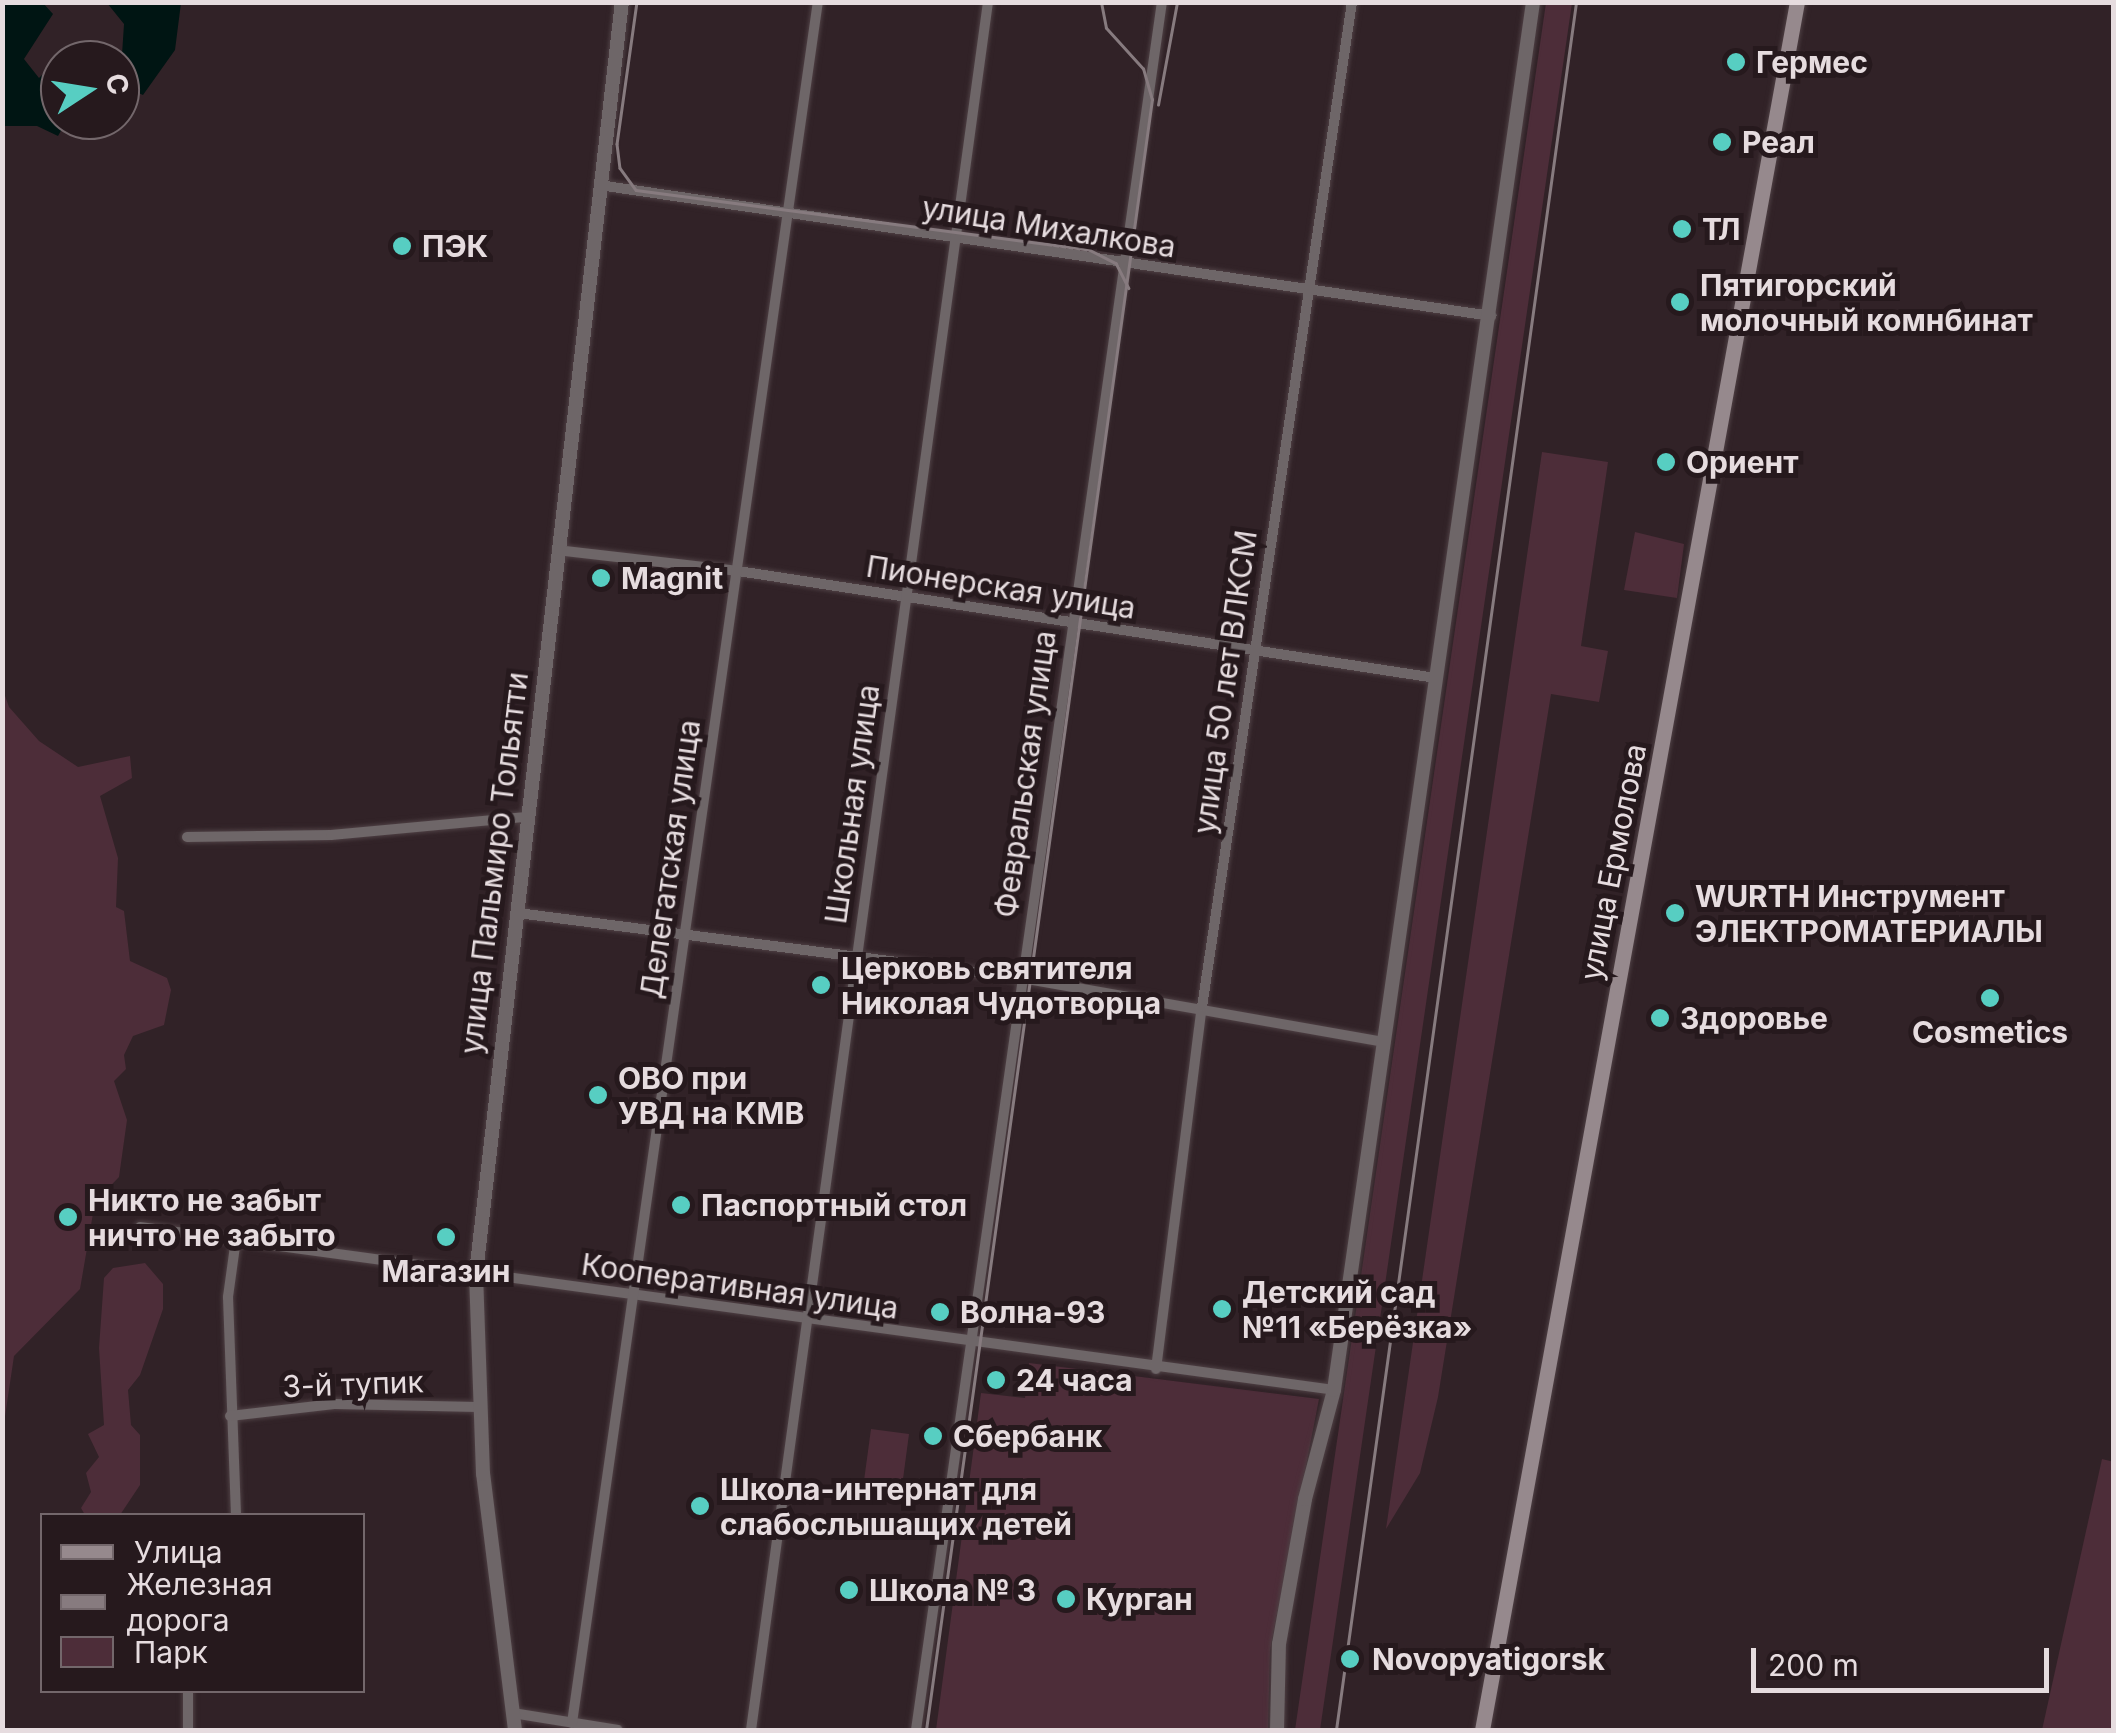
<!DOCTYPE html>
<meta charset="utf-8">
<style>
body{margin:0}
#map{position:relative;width:2116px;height:1733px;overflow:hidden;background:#312227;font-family:Inter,sans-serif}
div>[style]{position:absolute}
.green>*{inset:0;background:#4d2d39}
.water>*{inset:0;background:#001513}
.roads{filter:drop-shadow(0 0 2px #4e4044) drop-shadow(0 0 2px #4e4044)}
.minor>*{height:10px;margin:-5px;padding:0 5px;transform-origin:5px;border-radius:5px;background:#6e6668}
.tertiary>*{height:14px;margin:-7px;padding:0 7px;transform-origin:7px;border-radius:7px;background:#6e6668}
.secondary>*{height:15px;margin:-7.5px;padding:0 7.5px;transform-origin:7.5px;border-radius:7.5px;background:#96898d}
.tram>*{height:2.5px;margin:-1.25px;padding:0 1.25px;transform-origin:1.25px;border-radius:1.25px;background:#877b7f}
.rail>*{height:2.5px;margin:-1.25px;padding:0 1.25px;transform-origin:1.25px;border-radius:1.25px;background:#877b7f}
.dots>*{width:28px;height:28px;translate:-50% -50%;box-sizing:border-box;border:5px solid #26191d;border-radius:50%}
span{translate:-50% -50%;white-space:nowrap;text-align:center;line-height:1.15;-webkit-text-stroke:10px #26191d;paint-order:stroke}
.poi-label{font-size:30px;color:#e6dcdf;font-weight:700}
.left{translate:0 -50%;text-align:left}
.street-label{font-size:30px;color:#e6dcdf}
.frame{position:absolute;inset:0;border:5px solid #e6dcdf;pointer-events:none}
.legend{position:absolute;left:40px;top:1513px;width:325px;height:180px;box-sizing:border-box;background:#26191d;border:2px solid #73676b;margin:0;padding:12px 18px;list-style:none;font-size:30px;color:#e6dcdf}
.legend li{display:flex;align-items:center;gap:20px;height:50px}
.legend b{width:50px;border:2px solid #73676b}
.north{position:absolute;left:40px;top:40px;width:100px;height:100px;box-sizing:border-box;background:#26191d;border:2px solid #73676b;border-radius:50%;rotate:78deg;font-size:28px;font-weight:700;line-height:40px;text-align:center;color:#e6dcdf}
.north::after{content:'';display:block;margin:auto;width:35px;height:45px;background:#57cec2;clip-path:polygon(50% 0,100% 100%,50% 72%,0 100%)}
.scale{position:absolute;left:1751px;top:1648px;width:298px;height:45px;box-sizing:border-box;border:5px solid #e6dcdf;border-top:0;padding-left:12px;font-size:30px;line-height:35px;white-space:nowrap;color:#e6dcdf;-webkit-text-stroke:8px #26191d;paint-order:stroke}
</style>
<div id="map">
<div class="green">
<i style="clip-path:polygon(1546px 3px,1572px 3px,1320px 1730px,1295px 1730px)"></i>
<i style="clip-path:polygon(1542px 452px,1608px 462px,1581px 646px,1608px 651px,1599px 702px,1551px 694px,1438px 1397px,1420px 1473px,1386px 1529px)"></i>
<i style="clip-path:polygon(1635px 532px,1684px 544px,1677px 598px,1624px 590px)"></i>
<i style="clip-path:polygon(3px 690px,9px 707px,39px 741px,78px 767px,130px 756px,132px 778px,100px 796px,118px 858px,116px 907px,124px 911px,130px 961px,167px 978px,171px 990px,164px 1025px,133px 1036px,124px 1055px,126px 1069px,114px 1081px,127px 1120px,119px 1177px,95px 1202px,80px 1289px,14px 1356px,3px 1430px)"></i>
<i style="clip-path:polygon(145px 1263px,163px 1284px,163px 1309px,140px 1375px,128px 1390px,131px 1425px,140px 1435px,140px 1485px,120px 1515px,85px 1515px,81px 1508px,91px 1492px,86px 1473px,99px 1457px,88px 1434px,104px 1425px,99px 1348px,104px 1278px,113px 1268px)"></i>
<i style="clip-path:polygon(1029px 1363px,1319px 1399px,1270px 1650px,1268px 1730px,936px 1730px,981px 1393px,1025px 1398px)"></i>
<i style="clip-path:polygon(871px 1429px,909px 1434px,901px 1494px,863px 1488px)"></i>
<i style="clip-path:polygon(2102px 1459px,2114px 1462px,2113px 1730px,2042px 1730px)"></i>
</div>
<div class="water">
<i style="clip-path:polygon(2px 3px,43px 3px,53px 14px,24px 59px,39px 78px,66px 51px,82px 49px,82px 60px,60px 60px,60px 120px,67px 120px,58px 136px,37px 126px,3px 126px)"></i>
<i style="clip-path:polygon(107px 3px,181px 3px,175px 50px,143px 95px,120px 85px,124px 24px)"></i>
</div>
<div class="roads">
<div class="minor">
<i style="left:599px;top:185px;width:902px;rotate:8.35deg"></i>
<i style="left:557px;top:550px;width:182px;rotate:6.6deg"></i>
<i style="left:738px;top:571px;width:706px;rotate:8.72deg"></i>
<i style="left:187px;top:837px;width:144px;rotate:-0.8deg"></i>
<i style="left:331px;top:835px;width:196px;rotate:-5.3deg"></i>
<i style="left:518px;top:913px;width:507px;rotate:7.36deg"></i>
<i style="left:1021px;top:978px;width:370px;rotate:10deg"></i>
<i style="left:140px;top:1227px;width:1205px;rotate:7.77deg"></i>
<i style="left:236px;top:1239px;width:59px;rotate:97.9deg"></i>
<i style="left:228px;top:1297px;width:219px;rotate:87.9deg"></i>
<i style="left:1156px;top:1369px;width:365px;rotate:-82.8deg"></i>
<i style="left:1202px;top:1007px;width:1016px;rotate:-81.51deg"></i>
<i style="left:230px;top:1416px;width:105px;rotate:-6.6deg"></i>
<i style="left:334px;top:1404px;width:144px;rotate:1.2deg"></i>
<i style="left:513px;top:1713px;width:106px;rotate:9.2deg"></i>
<i style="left:572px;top:1723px;width:1738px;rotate:-81.87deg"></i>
<i style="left:188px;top:1730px;width:40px;rotate:-90deg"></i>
<i style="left:751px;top:1730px;width:1744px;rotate:-82.19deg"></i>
<i style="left:916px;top:1730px;width:1745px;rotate:-81.9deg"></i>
</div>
<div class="tertiary">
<i style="left:515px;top:1730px;width:258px;rotate:-97.1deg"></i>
<i style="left:483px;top:1474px;width:201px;rotate:-92deg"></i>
<i style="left:476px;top:1273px;width:1279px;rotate:-83.45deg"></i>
<i style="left:1277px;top:1730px;width:86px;rotate:-88.7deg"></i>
<i style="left:1279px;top:1644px;width:147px;rotate:-79.8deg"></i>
<i style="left:1305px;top:1499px;width:113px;rotate:-75.1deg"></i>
<i style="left:1334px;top:1390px;width:1402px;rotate:-81.84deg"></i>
</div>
<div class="secondary">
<i style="left:1482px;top:1730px;width:1756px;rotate:-79.67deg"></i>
</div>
</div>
<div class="tram">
<i style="left:637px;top:2px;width:143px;rotate:98deg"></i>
<i style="left:617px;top:144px;width:24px;rotate:83deg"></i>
<i style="left:620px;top:168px;width:27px;rotate:54deg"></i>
<i style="left:636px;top:190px;width:458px;rotate:7.5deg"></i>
<i style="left:1090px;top:250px;width:29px;rotate:27deg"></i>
<i style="left:1116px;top:263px;width:28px;rotate:63deg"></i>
<i style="left:1158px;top:105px;width:105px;rotate:-79.5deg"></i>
<i style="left:926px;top:1730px;width:1646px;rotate:-82.11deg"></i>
<i style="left:1152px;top:100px;width:32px;rotate:-106deg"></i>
<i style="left:1143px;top:69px;width:55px;rotate:-132.1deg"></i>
<i style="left:1106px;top:28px;width:26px;rotate:-101deg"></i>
</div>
<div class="rail">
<i style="left:1336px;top:1730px;width:1745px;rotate:-82.09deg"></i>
</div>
<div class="dots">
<i style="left:1736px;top:62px;background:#57cec2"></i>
<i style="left:1722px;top:142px;background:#57cec2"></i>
<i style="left:1682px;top:229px;background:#57cec2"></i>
<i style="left:402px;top:246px;background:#57cec2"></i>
<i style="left:1680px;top:302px;background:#57cec2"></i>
<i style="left:1666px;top:462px;background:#57cec2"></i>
<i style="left:601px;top:578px;background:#57cec2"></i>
<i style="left:1675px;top:913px;background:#57cec2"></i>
<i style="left:821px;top:985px;background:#57cec2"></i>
<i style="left:1990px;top:998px;background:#57cec2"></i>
<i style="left:1660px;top:1018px;background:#57cec2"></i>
<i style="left:598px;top:1095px;background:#57cec2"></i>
<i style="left:681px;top:1205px;background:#57cec2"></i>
<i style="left:68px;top:1217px;background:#57cec2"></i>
<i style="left:446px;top:1237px;background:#57cec2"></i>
<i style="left:1222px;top:1309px;background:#57cec2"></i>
<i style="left:940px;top:1312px;background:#57cec2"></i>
<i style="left:996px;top:1380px;background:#57cec2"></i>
<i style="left:933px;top:1436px;background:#57cec2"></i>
<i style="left:700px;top:1506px;background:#57cec2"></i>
<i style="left:849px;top:1590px;background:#57cec2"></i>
<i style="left:1066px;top:1599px;background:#57cec2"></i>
<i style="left:1350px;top:1659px;background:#57cec2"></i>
</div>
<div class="poi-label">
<span class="left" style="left:1756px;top:62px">Гермес</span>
<span class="left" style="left:1742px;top:142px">Реал</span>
<span class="left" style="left:1702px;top:229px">ТЛ</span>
<span class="left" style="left:422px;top:246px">ПЭК</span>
<span class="left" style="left:1700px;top:302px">Пятигорский<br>молочный комнбинат</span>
<span class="left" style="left:1686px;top:462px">Ориент</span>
<span class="left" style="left:621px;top:578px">Magnit</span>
<span class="left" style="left:1695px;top:913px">WURTH Инструмент<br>ЭЛЕКТРОМАТЕРИАЛЫ</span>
<span class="left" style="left:841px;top:985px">Церковь святителя<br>Николая Чудотворца</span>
<span class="left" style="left:1680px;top:1018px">Здоровье</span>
<span style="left:1990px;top:1032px">Cosmetics</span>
<span class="left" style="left:618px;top:1095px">ОВО при<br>УВД на КМВ</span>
<span class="left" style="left:88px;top:1217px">Никто не забыт<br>ничто не забыто</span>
<span class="left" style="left:701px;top:1205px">Паспортный стол</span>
<span style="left:446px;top:1271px">Магазин</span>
<span class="left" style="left:1242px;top:1309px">Детский сад<br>№11 «Берёзка»</span>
<span class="left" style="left:960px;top:1312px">Волна-93</span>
<span class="left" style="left:1016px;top:1380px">24 часа</span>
<span class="left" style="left:953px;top:1436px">Сбербанк</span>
<span class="left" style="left:720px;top:1506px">Школа-интернат для<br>слабослышащих детей</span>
<span class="left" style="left:869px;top:1590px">Школа № 3</span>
<span class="left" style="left:1086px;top:1599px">Курган</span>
<span class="left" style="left:1372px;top:1659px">Novopyatigorsk</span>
</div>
<div class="street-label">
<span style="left:1049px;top:227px;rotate:9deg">улица Михалкова</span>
<span style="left:1001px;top:587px;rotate:9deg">Пионерская улица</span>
<span style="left:1225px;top:682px;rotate:-82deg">улица 50 лет ВЛКСМ</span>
<span style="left:1025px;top:774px;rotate:-82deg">Февральская улица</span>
<span style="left:852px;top:804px;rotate:-82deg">Школьная улица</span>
<span style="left:670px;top:859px;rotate:-82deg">Делегатская улица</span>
<span style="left:1613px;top:862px;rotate:-79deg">улица Ермолова</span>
<span style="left:494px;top:863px;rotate:-83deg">улица Пальмиро Тольятти</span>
<span style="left:740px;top:1286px;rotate:8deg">Кооперативная улица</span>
<span style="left:353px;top:1384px;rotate:-2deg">3-й тупик</span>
</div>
<div class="frame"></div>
<ul class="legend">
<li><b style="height:12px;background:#96898d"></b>Улица</li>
<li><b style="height:12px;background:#877b7f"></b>Железная дорога</li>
<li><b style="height:28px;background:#4d2d39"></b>Парк</li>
</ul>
<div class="north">С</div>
<div class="scale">200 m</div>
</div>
